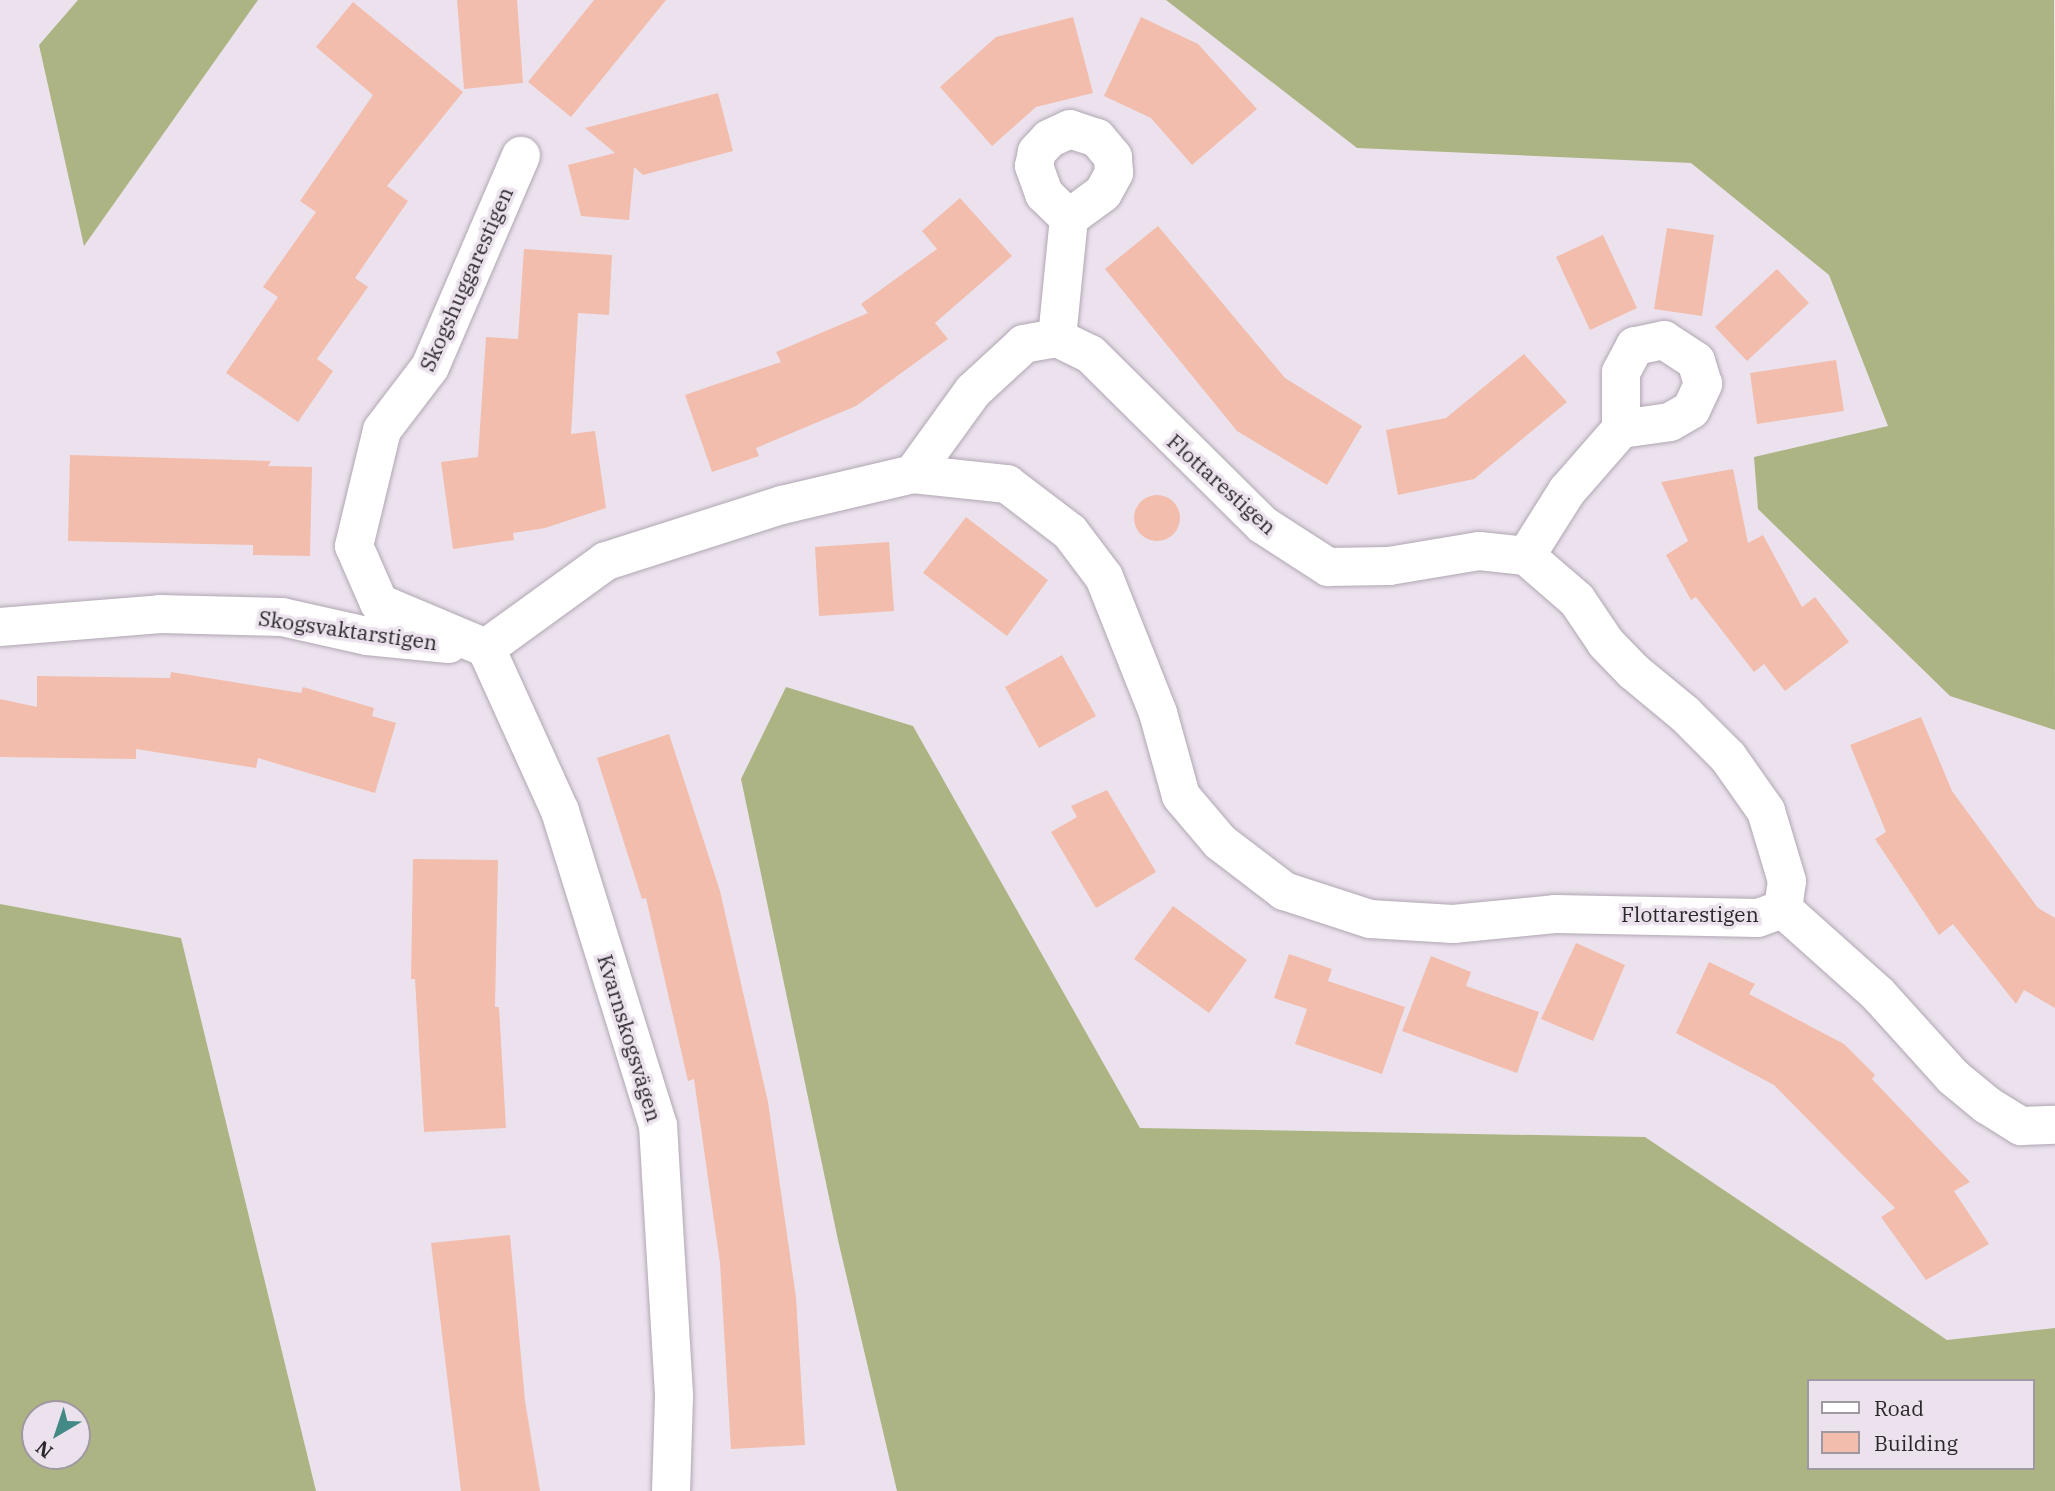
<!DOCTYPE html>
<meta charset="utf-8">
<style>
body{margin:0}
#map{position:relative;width:2055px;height:1491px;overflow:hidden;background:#ece2ee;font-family:"IBM Plex Serif",serif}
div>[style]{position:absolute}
.forest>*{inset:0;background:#adb484}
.building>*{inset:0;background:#f2bdac}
.round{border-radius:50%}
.roads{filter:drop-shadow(0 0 2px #b0a7b2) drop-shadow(0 0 2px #b0a7b2)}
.minor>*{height:38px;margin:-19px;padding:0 19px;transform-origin:19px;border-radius:19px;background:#fff}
span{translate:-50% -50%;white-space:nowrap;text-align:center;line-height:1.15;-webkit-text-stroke:7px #ece2ee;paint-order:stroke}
.street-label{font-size:21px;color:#2b282c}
.legend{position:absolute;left:1807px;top:1379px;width:228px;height:91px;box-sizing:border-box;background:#ece2ee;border:2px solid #9f98a0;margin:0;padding:9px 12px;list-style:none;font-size:21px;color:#2b282c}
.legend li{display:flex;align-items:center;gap:14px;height:35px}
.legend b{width:35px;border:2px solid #9f98a0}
.north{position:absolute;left:21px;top:1400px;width:70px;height:70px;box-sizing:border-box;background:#ece2ee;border:2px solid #9f98a0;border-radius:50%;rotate:219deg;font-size:19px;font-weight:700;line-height:28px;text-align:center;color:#2b282c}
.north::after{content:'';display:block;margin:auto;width:24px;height:32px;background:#438a86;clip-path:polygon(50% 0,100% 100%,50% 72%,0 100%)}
</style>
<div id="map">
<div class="forest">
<i style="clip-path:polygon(78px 0,258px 0,84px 246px,39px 45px)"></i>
<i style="clip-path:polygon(1166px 0,2054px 0,2055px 730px,1950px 696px,1758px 509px,1754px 457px,1888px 426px,1829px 275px,1691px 163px,1357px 148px)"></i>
<i style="clip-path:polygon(evenodd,786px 687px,913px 726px,1140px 1128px,1645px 1137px,1947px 1340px,2055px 1328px,2055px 1491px,897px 1491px,838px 1240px,741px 779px,786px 687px,1808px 1381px,2032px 1381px,2032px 1468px,1808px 1468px,1808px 1381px)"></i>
<i style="clip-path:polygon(evenodd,0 904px,181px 938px,316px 1491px,0 1491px,0 904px,77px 1414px,77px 1456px,35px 1456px,35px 1414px,77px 1414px)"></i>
</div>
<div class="building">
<i style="clip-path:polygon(457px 0,517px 0,523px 83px,464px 89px)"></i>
<i style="clip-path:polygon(594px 0,666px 0,571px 117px,528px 82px)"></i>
<i style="clip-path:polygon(353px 2px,463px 92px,387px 186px,408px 201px,355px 278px,368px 287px,317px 359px,333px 371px,298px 422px,226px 373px,278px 297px,263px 287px,316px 212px,300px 201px,373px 95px,316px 47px)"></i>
<i style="clip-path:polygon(1073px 17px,1093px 93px,1036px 107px,992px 146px,940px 87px,996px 37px)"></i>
<i style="clip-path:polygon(1141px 17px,1198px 44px,1257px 109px,1192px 165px,1151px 118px,1104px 96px)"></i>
<i style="clip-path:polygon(718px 93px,733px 151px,643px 175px,634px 167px,629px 220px,581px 216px,568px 165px,615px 153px,585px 128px)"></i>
<i style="clip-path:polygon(960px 198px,1012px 256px,935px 323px,948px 339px,856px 406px,756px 448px,759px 456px,712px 472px,685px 395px,781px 362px,776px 352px,868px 313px,861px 304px,937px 249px,922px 231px)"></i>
<i style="clip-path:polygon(1158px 226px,1285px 378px,1362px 426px,1327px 485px,1237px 431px,1105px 269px)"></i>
<i style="clip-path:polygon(1667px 228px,1714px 235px,1702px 316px,1654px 309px)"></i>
<i style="clip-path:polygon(1603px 235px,1637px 308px,1590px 330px,1556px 257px)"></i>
<i style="clip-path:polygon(524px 249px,612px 255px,609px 315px,578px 313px,571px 434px,595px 431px,606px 508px,545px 528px,513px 533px,514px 540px,453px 549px,441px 462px,478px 457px,486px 337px,518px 339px)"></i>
<i style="clip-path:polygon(1777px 269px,1809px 303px,1747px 361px,1715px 327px)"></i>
<i style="clip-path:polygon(1524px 354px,1567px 402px,1474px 479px,1398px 495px,1386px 430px,1446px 418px)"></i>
<i style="clip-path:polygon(1836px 360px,1844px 411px,1757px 424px,1750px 373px)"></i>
<i style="clip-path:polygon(70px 455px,271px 461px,268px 466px,312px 467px,310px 556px,253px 555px,253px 545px,68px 541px)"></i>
<i style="clip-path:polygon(1733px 469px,1748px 543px,1763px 535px,1802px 607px,1815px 597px,1849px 642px,1785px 691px,1764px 664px,1754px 672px,1696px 597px,1691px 600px,1666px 555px,1688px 541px,1661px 482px)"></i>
<i class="round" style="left:1134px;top:495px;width:46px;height:46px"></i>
<i style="clip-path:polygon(966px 517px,1048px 580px,1007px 636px,923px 573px)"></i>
<i style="clip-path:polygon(889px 542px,894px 611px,819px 616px,815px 547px)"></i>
<i style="clip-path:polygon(1062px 655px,1096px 716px,1039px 748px,1005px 687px)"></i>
<i style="clip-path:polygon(171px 672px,301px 693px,303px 687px,374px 708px,372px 716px,396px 723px,375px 793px,258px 758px,256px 768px,136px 749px,136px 759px,0 757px,0 699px,37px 707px,37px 676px,170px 678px)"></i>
<i style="clip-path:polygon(1921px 717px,1952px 791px,2038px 908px,2055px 918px,2055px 1008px,2024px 990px,2016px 1004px,1953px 924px,1939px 935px,1875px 839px,1886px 832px,1850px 745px)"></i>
<i style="clip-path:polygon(669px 734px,720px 891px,768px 1102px,796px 1297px,805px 1445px,731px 1449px,720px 1263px,694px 1079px,688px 1081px,646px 898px,642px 899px,597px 758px)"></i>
<i style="clip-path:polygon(1107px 790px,1156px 872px,1096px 908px,1051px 832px,1077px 817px,1071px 806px)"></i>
<i style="clip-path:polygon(413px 859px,498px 860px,495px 1007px,499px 1007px,506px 1128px,424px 1132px,415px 979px,411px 979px)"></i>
<i style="clip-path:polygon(1173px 906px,1247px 960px,1209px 1013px,1134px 959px)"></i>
<i style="clip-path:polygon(1576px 943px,1625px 965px,1593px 1041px,1541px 1019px)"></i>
<i style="clip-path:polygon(1289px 954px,1332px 969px,1328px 981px,1405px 1007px,1382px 1074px,1295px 1044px,1307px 1009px,1274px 998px)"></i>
<i style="clip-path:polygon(1431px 956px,1471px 972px,1466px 986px,1539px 1012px,1517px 1073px,1402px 1031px)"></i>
<i style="clip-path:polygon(1709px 962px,1755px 984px,1749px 994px,1844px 1044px,1875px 1075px,1872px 1079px,1970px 1182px,1954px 1191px,1989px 1244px,1926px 1280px,1881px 1217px,1895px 1208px,1774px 1085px,1676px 1033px)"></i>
<i style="clip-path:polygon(510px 1235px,525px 1401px,540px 1491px,461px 1491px,431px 1243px)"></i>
</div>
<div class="roads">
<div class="minor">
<i style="left:1057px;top:338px;width:121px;rotate:-84.3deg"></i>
<i style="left:1069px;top:218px;width:42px;rotate:-36.3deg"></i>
<i style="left:1103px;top:193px;width:23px;rotate:-61deg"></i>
<i style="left:1114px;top:173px;width:16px;rotate:-94deg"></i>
<i style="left:1113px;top:157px;width:25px;rotate:-130deg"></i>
<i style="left:1097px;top:138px;width:28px;rotate:-162deg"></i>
<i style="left:1070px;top:129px;width:23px;rotate:155deg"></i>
<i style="left:1049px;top:139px;width:18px;rotate:133deg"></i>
<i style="left:1037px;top:152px;width:14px;rotate:102deg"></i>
<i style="left:1034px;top:166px;width:30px;rotate:70deg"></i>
<i style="left:1044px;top:194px;width:35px;rotate:44deg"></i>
<i style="left:1526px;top:556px;width:77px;rotate:-57.8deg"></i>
<i style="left:1567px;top:491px;width:82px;rotate:-48.9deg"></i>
<i style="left:1621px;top:429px;width:49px;rotate:-8.1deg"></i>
<i style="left:1670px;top:422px;width:24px;rotate:-30deg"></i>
<i style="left:1691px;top:410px;width:29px;rotate:-65deg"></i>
<i style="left:1703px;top:384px;width:24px;rotate:-107deg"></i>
<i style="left:1696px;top:361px;width:38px;rotate:-147deg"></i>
<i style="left:1664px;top:340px;width:30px;rotate:168deg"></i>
<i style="left:1635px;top:346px;width:30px;rotate:118deg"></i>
<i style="left:1621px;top:372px;width:57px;rotate:90deg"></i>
<i style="left:0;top:627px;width:161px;rotate:-4.6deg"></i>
<i style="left:160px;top:614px;width:122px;rotate:1.4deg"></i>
<i style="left:282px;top:617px;width:87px;rotate:12.6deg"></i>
<i style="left:367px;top:636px;width:82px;rotate:5.6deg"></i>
<i style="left:486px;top:648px;width:148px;rotate:-35.9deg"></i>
<i style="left:606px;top:561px;width:185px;rotate:-17.7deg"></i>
<i style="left:782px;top:505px;width:135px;rotate:-13.3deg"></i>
<i style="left:913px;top:474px;width:95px;rotate:6.1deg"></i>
<i style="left:1007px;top:484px;width:79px;rotate:37.3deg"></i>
<i style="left:1070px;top:532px;width:56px;rotate:52.9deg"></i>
<i style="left:1104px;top:577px;width:146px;rotate:68.3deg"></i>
<i style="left:1158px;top:713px;width:86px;rotate:74.5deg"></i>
<i style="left:1181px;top:796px;width:60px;rotate:49.7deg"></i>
<i style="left:1220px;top:842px;width:81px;rotate:37.4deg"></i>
<i style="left:1284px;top:891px;width:90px;rotate:18deg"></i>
<i style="left:1370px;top:919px;width:83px;rotate:3.4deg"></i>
<i style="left:1453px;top:924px;width:102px;rotate:-5.6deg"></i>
<i style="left:1555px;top:914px;width:203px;rotate:1.1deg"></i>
<i style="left:1758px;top:918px;width:27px;rotate:-20deg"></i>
<i style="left:1783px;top:909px;width:28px;rotate:-82deg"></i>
<i style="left:1787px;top:881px;width:73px;rotate:-106.7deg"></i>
<i style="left:1766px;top:811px;width:66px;rotate:-125.1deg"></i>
<i style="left:1728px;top:757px;width:61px;rotate:-135deg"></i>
<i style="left:1685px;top:714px;width:67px;rotate:-140.4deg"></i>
<i style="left:1633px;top:671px;width:39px;rotate:-134deg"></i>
<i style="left:1606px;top:643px;width:52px;rotate:-124deg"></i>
<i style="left:1577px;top:600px;width:67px;rotate:-139.2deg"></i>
<i style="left:1526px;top:556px;width:47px;rotate:-173.9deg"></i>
<i style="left:1479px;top:551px;width:91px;rotate:170.5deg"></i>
<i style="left:1389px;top:566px;width:61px;rotate:179.1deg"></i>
<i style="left:1328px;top:567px;width:77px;rotate:-147.1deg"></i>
<i style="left:1263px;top:525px;width:243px;rotate:-135.3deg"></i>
<i style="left:1090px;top:354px;width:37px;rotate:-154deg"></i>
<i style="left:1057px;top:338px;width:34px;rotate:170deg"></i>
<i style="left:1024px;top:344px;width:69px;rotate:137.3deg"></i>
<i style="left:973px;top:391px;width:102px;rotate:125.9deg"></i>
<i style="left:486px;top:648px;width:179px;rotate:65.6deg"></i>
<i style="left:560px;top:811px;width:329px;rotate:72.7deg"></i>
<i style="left:658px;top:1125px;width:272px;rotate:86.6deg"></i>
<i style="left:674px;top:1397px;width:94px;rotate:91.8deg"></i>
<i style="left:486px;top:648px;width:116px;rotate:-157.2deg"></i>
<i style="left:379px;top:603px;width:62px;rotate:-113.7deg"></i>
<i style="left:354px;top:546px;width:119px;rotate:-76.4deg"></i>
<i style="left:382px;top:430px;width:79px;rotate:-52.7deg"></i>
<i style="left:430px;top:367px;width:230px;rotate:-66.7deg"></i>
<i style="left:1783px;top:909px;width:127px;rotate:41.8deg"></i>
<i style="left:1878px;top:994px;width:112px;rotate:47.9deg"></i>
<i style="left:1953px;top:1077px;width:44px;rotate:39.5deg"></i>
<i style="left:1987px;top:1105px;width:40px;rotate:32deg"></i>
<i style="left:2021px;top:1126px;width:34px;rotate:-2deg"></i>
</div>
</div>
<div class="street-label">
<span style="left:466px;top:279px;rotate:-66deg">Skogshuggarestigen</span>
<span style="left:1222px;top:484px;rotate:42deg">Flottarestigen</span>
<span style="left:348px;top:630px;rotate:8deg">Skogsvaktarstigen</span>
<span style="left:1690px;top:914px">Flottarestigen</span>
<span style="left:630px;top:1038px;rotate:73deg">Kvarnskogsvägen</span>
</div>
<ul class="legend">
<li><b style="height:9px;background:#fff"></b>Road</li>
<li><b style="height:19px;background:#f2bdac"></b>Building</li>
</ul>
<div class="north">N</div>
</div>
